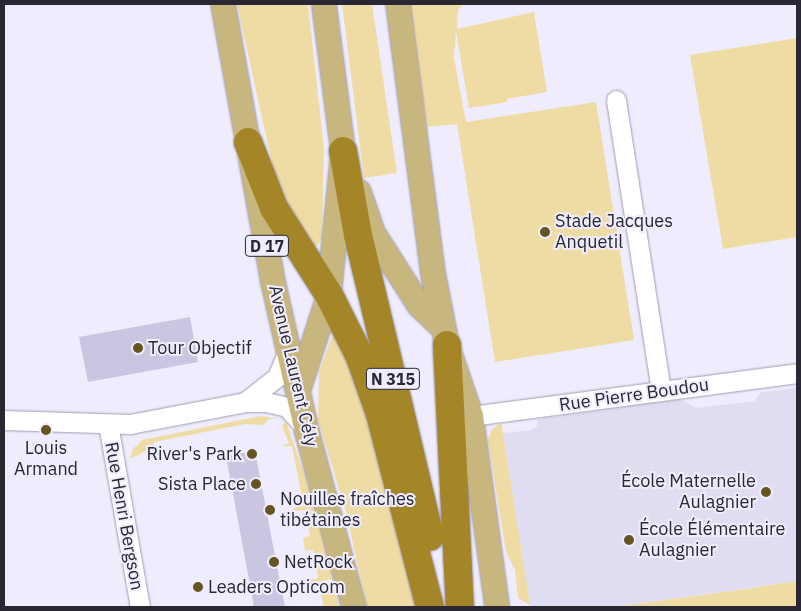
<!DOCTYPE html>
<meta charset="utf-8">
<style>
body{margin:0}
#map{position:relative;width:801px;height:611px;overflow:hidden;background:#efedfd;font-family:"IBM Plex Sans",sans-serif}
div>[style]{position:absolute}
.built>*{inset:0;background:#e0ddf2}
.green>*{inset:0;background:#efdca4}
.building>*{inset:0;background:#cac5e0}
.roads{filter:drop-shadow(0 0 1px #9f9bb5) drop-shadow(0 0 1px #9f9bb5)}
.minor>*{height:19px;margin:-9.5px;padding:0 9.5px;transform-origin:9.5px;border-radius:9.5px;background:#fff}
.major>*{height:24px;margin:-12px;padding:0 12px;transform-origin:12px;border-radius:12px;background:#c8b67f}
.highway>*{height:28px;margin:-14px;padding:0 14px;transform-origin:14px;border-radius:14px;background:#a48629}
.dots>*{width:14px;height:14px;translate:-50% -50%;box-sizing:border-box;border:2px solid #efedfd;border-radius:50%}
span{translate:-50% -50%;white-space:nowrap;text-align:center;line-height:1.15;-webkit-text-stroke:4px #efedfd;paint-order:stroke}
.shield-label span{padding:1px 4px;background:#efedfd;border:1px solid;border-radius:4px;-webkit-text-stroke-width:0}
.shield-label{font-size:16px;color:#292731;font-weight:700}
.poi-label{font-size:18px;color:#292731}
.left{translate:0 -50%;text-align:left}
.right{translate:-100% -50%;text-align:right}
.street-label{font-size:18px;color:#292731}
.frame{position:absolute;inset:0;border:5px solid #292731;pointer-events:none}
</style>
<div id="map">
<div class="built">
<i style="clip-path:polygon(797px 388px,797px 581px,614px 607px,530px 607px,503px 433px,531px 430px,537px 426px,538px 419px,681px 399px,696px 408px,755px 401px,761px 392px)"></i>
</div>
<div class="green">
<i style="clip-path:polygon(237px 4px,308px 4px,324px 149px,322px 239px,317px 246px,313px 246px,296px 221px,273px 168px)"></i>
<i style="clip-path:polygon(342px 4px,372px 4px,397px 173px,364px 178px)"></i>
<i style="clip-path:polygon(409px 4px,463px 4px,458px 10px,457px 29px,534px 12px,547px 92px,507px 99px,507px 102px,469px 108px,456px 31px,454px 58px,466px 122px,596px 102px,634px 340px,495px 362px,457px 124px,427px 127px)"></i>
<i style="clip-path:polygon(797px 38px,797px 237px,723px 249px,690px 55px)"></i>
<i style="clip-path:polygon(333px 333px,353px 362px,420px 607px,367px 607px,346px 512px,318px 420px,319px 372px)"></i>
<i style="clip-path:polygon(261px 416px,278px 419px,269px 419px,263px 425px,245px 424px,154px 442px,154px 447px,130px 459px,133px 449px,142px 440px)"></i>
<i style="clip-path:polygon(286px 421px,313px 500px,293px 504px,292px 501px,302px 498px,292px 446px,281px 446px,289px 443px,282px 426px)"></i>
<i style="clip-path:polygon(501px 423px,503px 433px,530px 605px,518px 598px,515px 570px,506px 552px,488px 440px,492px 429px)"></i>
<i style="clip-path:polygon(315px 504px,333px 579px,308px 584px,307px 581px,318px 578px,313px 550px,305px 551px,303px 538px,310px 536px,305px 510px,294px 511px,293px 508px)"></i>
<i style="clip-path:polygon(797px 581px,797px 607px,614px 607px,744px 589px)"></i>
<i style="clip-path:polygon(333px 583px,339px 607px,324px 607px,320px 589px,309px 591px,309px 588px)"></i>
</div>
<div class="building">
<i style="clip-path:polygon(190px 317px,198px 362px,88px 382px,79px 337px)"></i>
<i style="clip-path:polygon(255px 451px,275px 556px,285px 607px,254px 607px,226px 456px)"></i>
</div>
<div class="roads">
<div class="minor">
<i style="left:616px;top:100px;width:294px;rotate:81.2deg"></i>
<i style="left:245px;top:402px;width:41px;rotate:-38deg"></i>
<i style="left:277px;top:377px;width:30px;rotate:-67deg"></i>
<i style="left:471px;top:416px;width:329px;rotate:-7.5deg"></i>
<i style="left:4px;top:420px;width:126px;rotate:1.8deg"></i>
<i style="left:130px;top:424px;width:117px;rotate:-10.8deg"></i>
<i style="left:245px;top:402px;width:21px"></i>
<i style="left:266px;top:402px;width:22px;rotate:13deg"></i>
<i style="left:287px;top:407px;width:29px;rotate:49deg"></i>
<i style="left:108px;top:424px;width:186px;rotate:80.1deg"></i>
</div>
<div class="major">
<i style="left:223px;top:4px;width:282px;rotate:79.8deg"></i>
<i style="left:273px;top:282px;width:154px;rotate:77.2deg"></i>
<i style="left:307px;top:432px;width:181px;rotate:75deg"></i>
<i style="left:398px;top:4px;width:271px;rotate:82.6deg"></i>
<i style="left:433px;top:273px;width:73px;rotate:79deg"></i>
<i style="left:447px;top:345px;width:75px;rotate:71.3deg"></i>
<i style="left:471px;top:416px;width:193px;rotate:82.2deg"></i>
<i style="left:359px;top:192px;width:43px;rotate:71.1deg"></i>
<i style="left:373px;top:233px;width:85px;rotate:57.4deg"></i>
<i style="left:419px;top:305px;width:33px;rotate:44deg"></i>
<i style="left:300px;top:385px;width:95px;rotate:-72.1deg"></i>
<i style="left:329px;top:295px;width:145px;rotate:-84.4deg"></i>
<i style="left:343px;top:151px;width:148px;rotate:-97.4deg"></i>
</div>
<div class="highway">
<i style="left:248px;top:142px;width:71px;rotate:68.5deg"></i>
<i style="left:274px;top:208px;width:103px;rotate:57.7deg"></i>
<i style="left:329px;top:295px;width:69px;rotate:63.4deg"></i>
<i style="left:360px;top:357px;width:60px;rotate:70.7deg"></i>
<i style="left:380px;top:414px;width:199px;rotate:75.5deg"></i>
<i style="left:343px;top:151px;width:85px;rotate:79.9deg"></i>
<i style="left:358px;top:235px;width:310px;rotate:76.6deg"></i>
<i style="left:447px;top:345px;width:262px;rotate:87.2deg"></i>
</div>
</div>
<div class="dots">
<i style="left:545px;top:232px;background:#655522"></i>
<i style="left:138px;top:348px;background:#655522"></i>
<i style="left:46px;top:430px;background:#655522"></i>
<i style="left:252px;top:454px;background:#655522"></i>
<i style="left:256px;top:484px;background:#655522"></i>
<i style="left:766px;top:492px;background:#655522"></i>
<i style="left:270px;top:510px;background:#655522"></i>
<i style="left:629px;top:540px;background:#655522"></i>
<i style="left:274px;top:562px;background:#655522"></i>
<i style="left:198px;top:587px;background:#655522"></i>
</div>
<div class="shield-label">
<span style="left:267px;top:246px">D 17</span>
<span style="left:393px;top:379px">N 315</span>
</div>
<div class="poi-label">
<span class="left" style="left:555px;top:232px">Stade Jacques<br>Anquetil</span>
<span class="left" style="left:148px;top:348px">Tour Objectif</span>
<span style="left:46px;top:459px">Louis<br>Armand</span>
<span class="right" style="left:242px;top:454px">River's Park</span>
<span class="right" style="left:756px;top:492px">École Maternelle<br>Aulagnier</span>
<span class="right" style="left:246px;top:484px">Sista Place</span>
<span class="left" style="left:280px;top:510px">Nouilles fraîches<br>tibétaines</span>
<span class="left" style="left:639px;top:540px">École Élémentaire<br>Aulagnier</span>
<span class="left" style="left:284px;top:562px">NetRock</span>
<span class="left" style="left:208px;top:587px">Leaders Opticom</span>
</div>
<div class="street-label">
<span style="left:293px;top:366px;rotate:77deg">Avenue Laurent Cély</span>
<span style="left:634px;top:395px;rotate:-8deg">Rue Pierre Boudou</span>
<span style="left:124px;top:516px;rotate:80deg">Rue Henri Bergson</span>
</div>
<div class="frame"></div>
</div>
